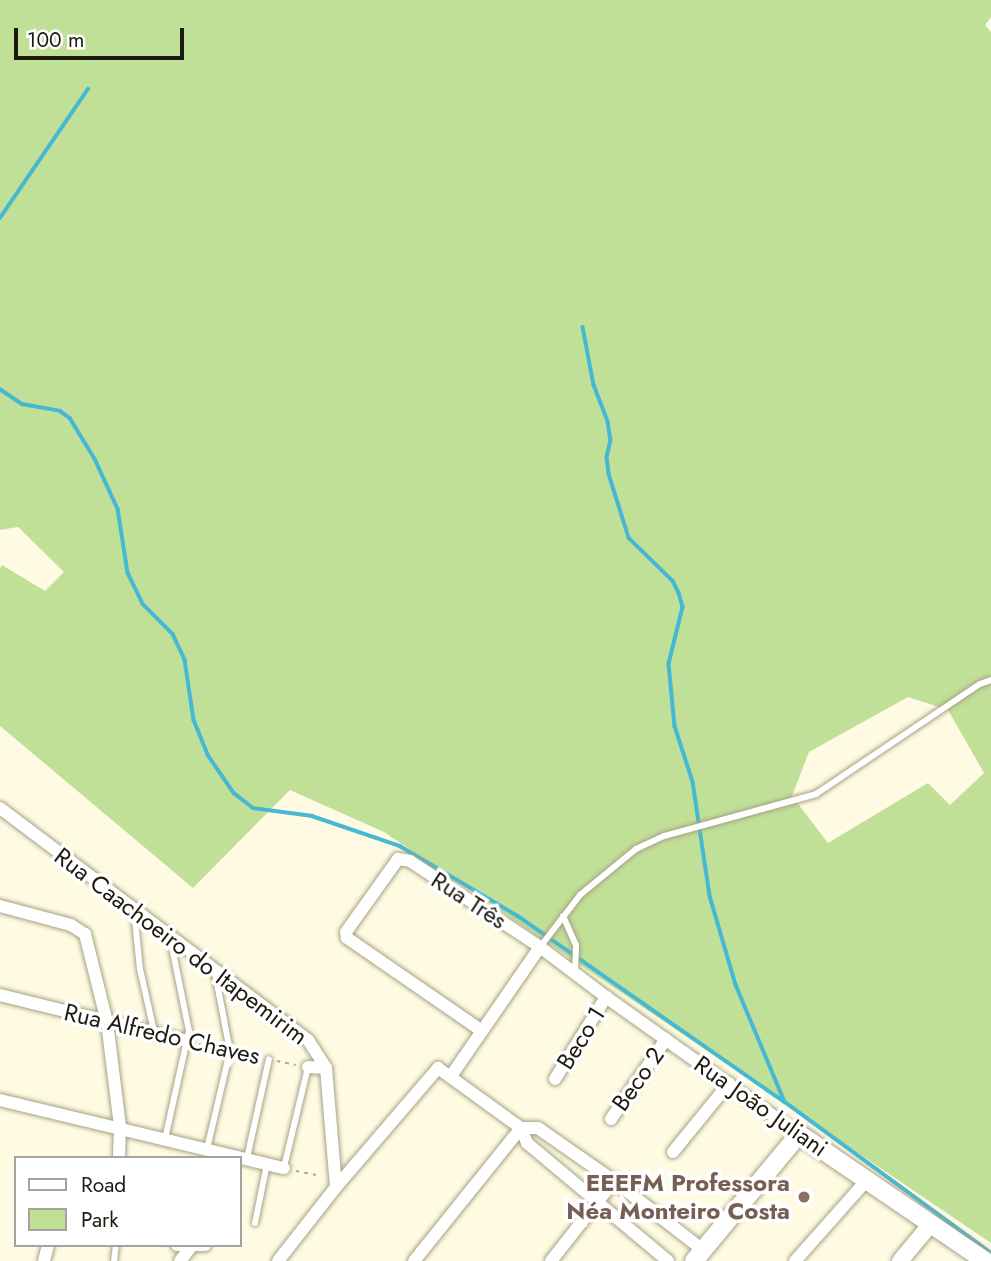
<!DOCTYPE html>
<meta charset="utf-8">
<style>
body{margin:0}
#map{position:relative;width:991px;height:1261px;overflow:hidden;background:#fffbe2;font-family:Jost,sans-serif}
div>[style]{position:absolute}
.green>*{inset:0;background:#c1e097}
.stream>*{height:3.5px;margin:-1.75px;padding:0 1.75px;transform-origin:1.75px;border-radius:1.75px;background:#46b8d3}
.path>*{height:2px;margin-top:-1px;transform-origin:0;background:repeating-linear-gradient(90deg,#ada995 0 3.5px,transparent 0 8.5px)}
.roads{filter:drop-shadow(0 0 2px #a6a285) drop-shadow(0 0 2px #a6a285)}
.service>*{height:6px;margin:-3px;padding:0 3px;transform-origin:3px;border-radius:3px;background:#fff}
.minor>*{height:12px;margin:-6px;padding:0 6px;transform-origin:6px;border-radius:6px;background:#fff}
.tertiary>*{height:16px;margin:-8px;padding:0 8px;transform-origin:8px;border-radius:8px;background:#fff}
.secondary>*{height:18px;margin:-9px;padding:0 9px;transform-origin:9px;border-radius:9px;background:#fff}
.dots>*{width:19px;height:19px;translate:-50% -50%;box-sizing:border-box;border:4px solid #fff;border-radius:50%}
span{translate:-50% -50%;white-space:nowrap;text-align:center;line-height:1.15;-webkit-text-stroke:7px #fff;paint-order:stroke}
.street-label{font-size:24px;color:#1c1a0f}
.education-label{font-size:24px;color:#785e54;font-weight:700}
.right{translate:-100% -50%;text-align:right}
.legend{position:absolute;left:14px;top:1156px;width:228px;height:91px;box-sizing:border-box;background:#fff;border:2px solid #a4a39f;margin:0;padding:9px 12px;list-style:none;font-size:21px;color:#1c1a0f}
.legend li{display:flex;align-items:center;gap:14px;height:35px}
.legend b{width:35px;border:2px solid #a4a39f}
.scale{position:absolute;left:14px;top:28px;width:170px;height:32px;box-sizing:border-box;border:4px solid #1c1a0f;border-top:0;padding-left:9px;font-size:21px;line-height:24px;white-space:nowrap;color:#1c1a0f;-webkit-text-stroke:5px #fff;paint-order:stroke}
</style>
<div id="map">
<div class="green">
<i style="clip-path:polygon(evenodd,0 0,991px 0,991px 17px,985px 25px,991px 32px,991px 1243px,384px 832px,290px 790px,193px 888px,0 726px,0 569px,2px 565px,45px 591px,64px 572px,18px 527px,0 530px,0 0,908px 697px,948px 710px,984px 773px,950px 805px,928px 783px,828px 843px,792px 796px,809px 752px,908px 697px)"></i>
</div>
<div class="stream">
<i style="left:0;top:218px;width:156px;rotate:-55.7deg"></i>
<i style="left:583px;top:327px;width:59px;rotate:79.3deg"></i>
<i style="left:594px;top:385px;width:40px;rotate:69deg"></i>
<i style="left:608px;top:422px;width:18px;rotate:81deg"></i>
<i style="left:611px;top:440px;width:17px;rotate:103deg"></i>
<i style="left:607px;top:457px;width:17px;rotate:83deg"></i>
<i style="left:609px;top:474px;width:67px;rotate:72.6deg"></i>
<i style="left:629px;top:538px;width:62px;rotate:44.3deg"></i>
<i style="left:673px;top:581px;width:13px;rotate:63deg"></i>
<i style="left:679px;top:593px;width:15px;rotate:74deg"></i>
<i style="left:683px;top:607px;width:59px;rotate:103.8deg"></i>
<i style="left:669px;top:664px;width:62px;rotate:84.5deg"></i>
<i style="left:675px;top:726px;width:59px;rotate:72.2deg"></i>
<i style="left:693px;top:782px;width:115px;rotate:81.5deg"></i>
<i style="left:710px;top:896px;width:93px;rotate:73.7deg"></i>
<i style="left:736px;top:985px;width:125px;rotate:67.3deg"></i>
<i style="left:0;top:389px;width:27px;rotate:34deg"></i>
<i style="left:22px;top:404px;width:39px;rotate:10deg"></i>
<i style="left:60px;top:411px;width:12px;rotate:35deg"></i>
<i style="left:70px;top:418px;width:48px;rotate:58.6deg"></i>
<i style="left:95px;top:459px;width:55px;rotate:65.3deg"></i>
<i style="left:118px;top:509px;width:65px;rotate:81.1deg"></i>
<i style="left:128px;top:573px;width:34px;rotate:64deg"></i>
<i style="left:143px;top:604px;width:42px;rotate:45deg"></i>
<i style="left:173px;top:634px;width:29px;rotate:65deg"></i>
<i style="left:185px;top:660px;width:61px;rotate:81.5deg"></i>
<i style="left:194px;top:720px;width:38px;rotate:68deg"></i>
<i style="left:208px;top:755px;width:46px;rotate:55.6deg"></i>
<i style="left:234px;top:793px;width:24px;rotate:38deg"></i>
<i style="left:253px;top:808px;width:60px;rotate:7.7deg"></i>
<i style="left:312px;top:816px;width:93px;rotate:18.8deg"></i>
<i style="left:400px;top:846px;width:137px;rotate:30.7deg"></i>
<i style="left:518px;top:916px;width:325px;rotate:34.9deg"></i>
<i style="left:785px;top:1102px;width:255px;rotate:36.2deg"></i>
</div>
<div class="path">
<i style="left:199px;top:1044px;width:22px;rotate:13deg"></i>
<i style="left:240px;top:1053px;width:22px;rotate:13deg"></i>
<i style="left:277px;top:1061px;width:19px;rotate:12deg"></i>
<i style="left:296px;top:1171px;width:25px;rotate:11deg"></i>
</div>
<div class="roads">
<div class="service">
<i style="left:134px;top:911px;width:58px;rotate:84.1deg"></i>
<i style="left:140px;top:969px;width:64px;rotate:77.3deg"></i>
<i style="left:563px;top:916px;width:32px;rotate:66deg"></i>
<i style="left:576px;top:945px;width:29px;rotate:92deg"></i>
<i style="left:540px;top:947px;width:66px;rotate:-52.4deg"></i>
<i style="left:580px;top:895px;width:72px;rotate:-39.4deg"></i>
<i style="left:636px;top:849px;width:31px;rotate:-25deg"></i>
<i style="left:664px;top:836px;width:158px;rotate:-15.4deg"></i>
<i style="left:816px;top:794px;width:197px;rotate:-33.9deg"></i>
<i style="left:980px;top:684px;width:12px;rotate:-20deg"></i>
<i style="left:165px;top:1139px;width:111px;rotate:-77.5deg"></i>
<i style="left:189px;top:1031px;width:95px;rotate:-101.5deg"></i>
<i style="left:207px;top:1149px;width:101px;rotate:-76.8deg"></i>
<i style="left:230px;top:1051px;width:79px;rotate:-100.9deg"></i>
<i style="left:247px;top:1158px;width:101px;rotate:-77.5deg"></i>
<i style="left:284px;top:1167px;width:103px;rotate:-76.5deg"></i>
<i style="left:255px;top:1223px;width:60px;rotate:-78.5deg"></i>
<i style="left:114px;top:1261px;width:16px;rotate:-83deg"></i>
</div>
<div class="minor">
<i style="left:0;top:808px;width:386px;rotate:37deg"></i>
<i style="left:308px;top:1040px;width:33px;rotate:57deg"></i>
<i style="left:326px;top:1068px;width:119px;rotate:85.2deg"></i>
<i style="left:0;top:906px;width:73px;rotate:15deg"></i>
<i style="left:71px;top:925px;width:17px;rotate:33deg"></i>
<i style="left:85px;top:934px;width:91px;rotate:76deg"></i>
<i style="left:107px;top:1022px;width:106px;rotate:82.9deg"></i>
<i style="left:120px;top:1127px;width:31px;rotate:92deg"></i>
<i style="left:0;top:995px;width:193px;rotate:13.8deg"></i>
<i style="left:482px;top:1031px;width:164px;rotate:-145.4deg"></i>
<i style="left:347px;top:938px;width:6px;rotate:-99deg"></i>
<i style="left:346px;top:932px;width:90px;rotate:-54.5deg"></i>
<i style="left:398px;top:859px;width:12px;rotate:9deg"></i>
<i style="left:410px;top:861px;width:156px;rotate:33.5deg"></i>
<i style="left:540px;top:947px;width:83px;rotate:37.1deg"></i>
<i style="left:606px;top:997px;width:237px;rotate:35.4deg"></i>
<i style="left:308px;top:1067px;width:18px;rotate:3deg"></i>
<i style="left:451px;top:1076px;width:157px;rotate:-55.4deg"></i>
<i style="left:555px;top:1079px;width:97px;rotate:-58.1deg"></i>
<i style="left:0;top:1100px;width:292px;rotate:13.5deg"></i>
<i style="left:611px;top:1119px;width:97px;rotate:-55.5deg"></i>
<i style="left:673px;top:1152px;width:89px;rotate:-50.9deg"></i>
<i style="left:177px;top:1245px;width:28px"></i>
<i style="left:44px;top:1261px;width:16px;rotate:-76deg"></i>
<i style="left:180px;top:1261px;width:18px;rotate:-52deg"></i>
<i style="left:278px;top:1261px;width:94px;rotate:-51.9deg"></i>
<i style="left:336px;top:1187px;width:157px;rotate:-49.4deg"></i>
<i style="left:438px;top:1068px;width:102px;rotate:35.9deg"></i>
<i style="left:521px;top:1128px;width:16px;rotate:68deg"></i>
<i style="left:527px;top:1143px;width:184px;rotate:39.9deg"></i>
<i style="left:414px;top:1261px;width:171px;rotate:-51.2deg"></i>
<i style="left:521px;top:1128px;width:17px"></i>
<i style="left:538px;top:1128px;width:93px;rotate:34.9deg"></i>
<i style="left:614px;top:1181px;width:113px;rotate:37.8deg"></i>
<i style="left:551px;top:1261px;width:102px;rotate:-51.8deg"></i>
<i style="left:795px;top:1261px;width:107px;rotate:-48.4deg"></i>
</div>
<div class="tertiary">
<i style="left:900px;top:1261px;width:47px;rotate:-50.2deg"></i>
</div>
<div class="secondary">
<i style="left:694px;top:1261px;width:165px;rotate:-50.4deg"></i>
<i style="left:799px;top:1134px;width:225px;rotate:34.3deg"></i>
</div>
</div>
<div class="dots">
<i style="left:804px;top:1197px;background:#8d6e63"></i>
</div>
<div class="street-label">
<span style="left:469px;top:900px;rotate:33deg">Rua Três</span>
<span style="left:181px;top:946px;rotate:37deg">Rua Caachoeiro do Itapemirim</span>
<span style="left:162px;top:1034px;rotate:13deg">Rua Alfredo Chaves</span>
<span style="left:581px;top:1038px;rotate:-58deg">Beco 1</span>
<span style="left:638px;top:1079px;rotate:-55deg">Beco 2</span>
<span style="left:761px;top:1106px;rotate:35deg">Rua João Juliani</span>
</div>
<div class="education-label">
<span class="right" style="left:790px;top:1197px">EEEFM Professora<br>Néa Monteiro Costa</span>
</div>
<ul class="legend">
<li><b style="height:9px;background:#fff"></b>Road</li>
<li><b style="height:19px;background:#c1e097"></b>Park</li>
</ul>
<div class="scale">100 m</div>
</div>
